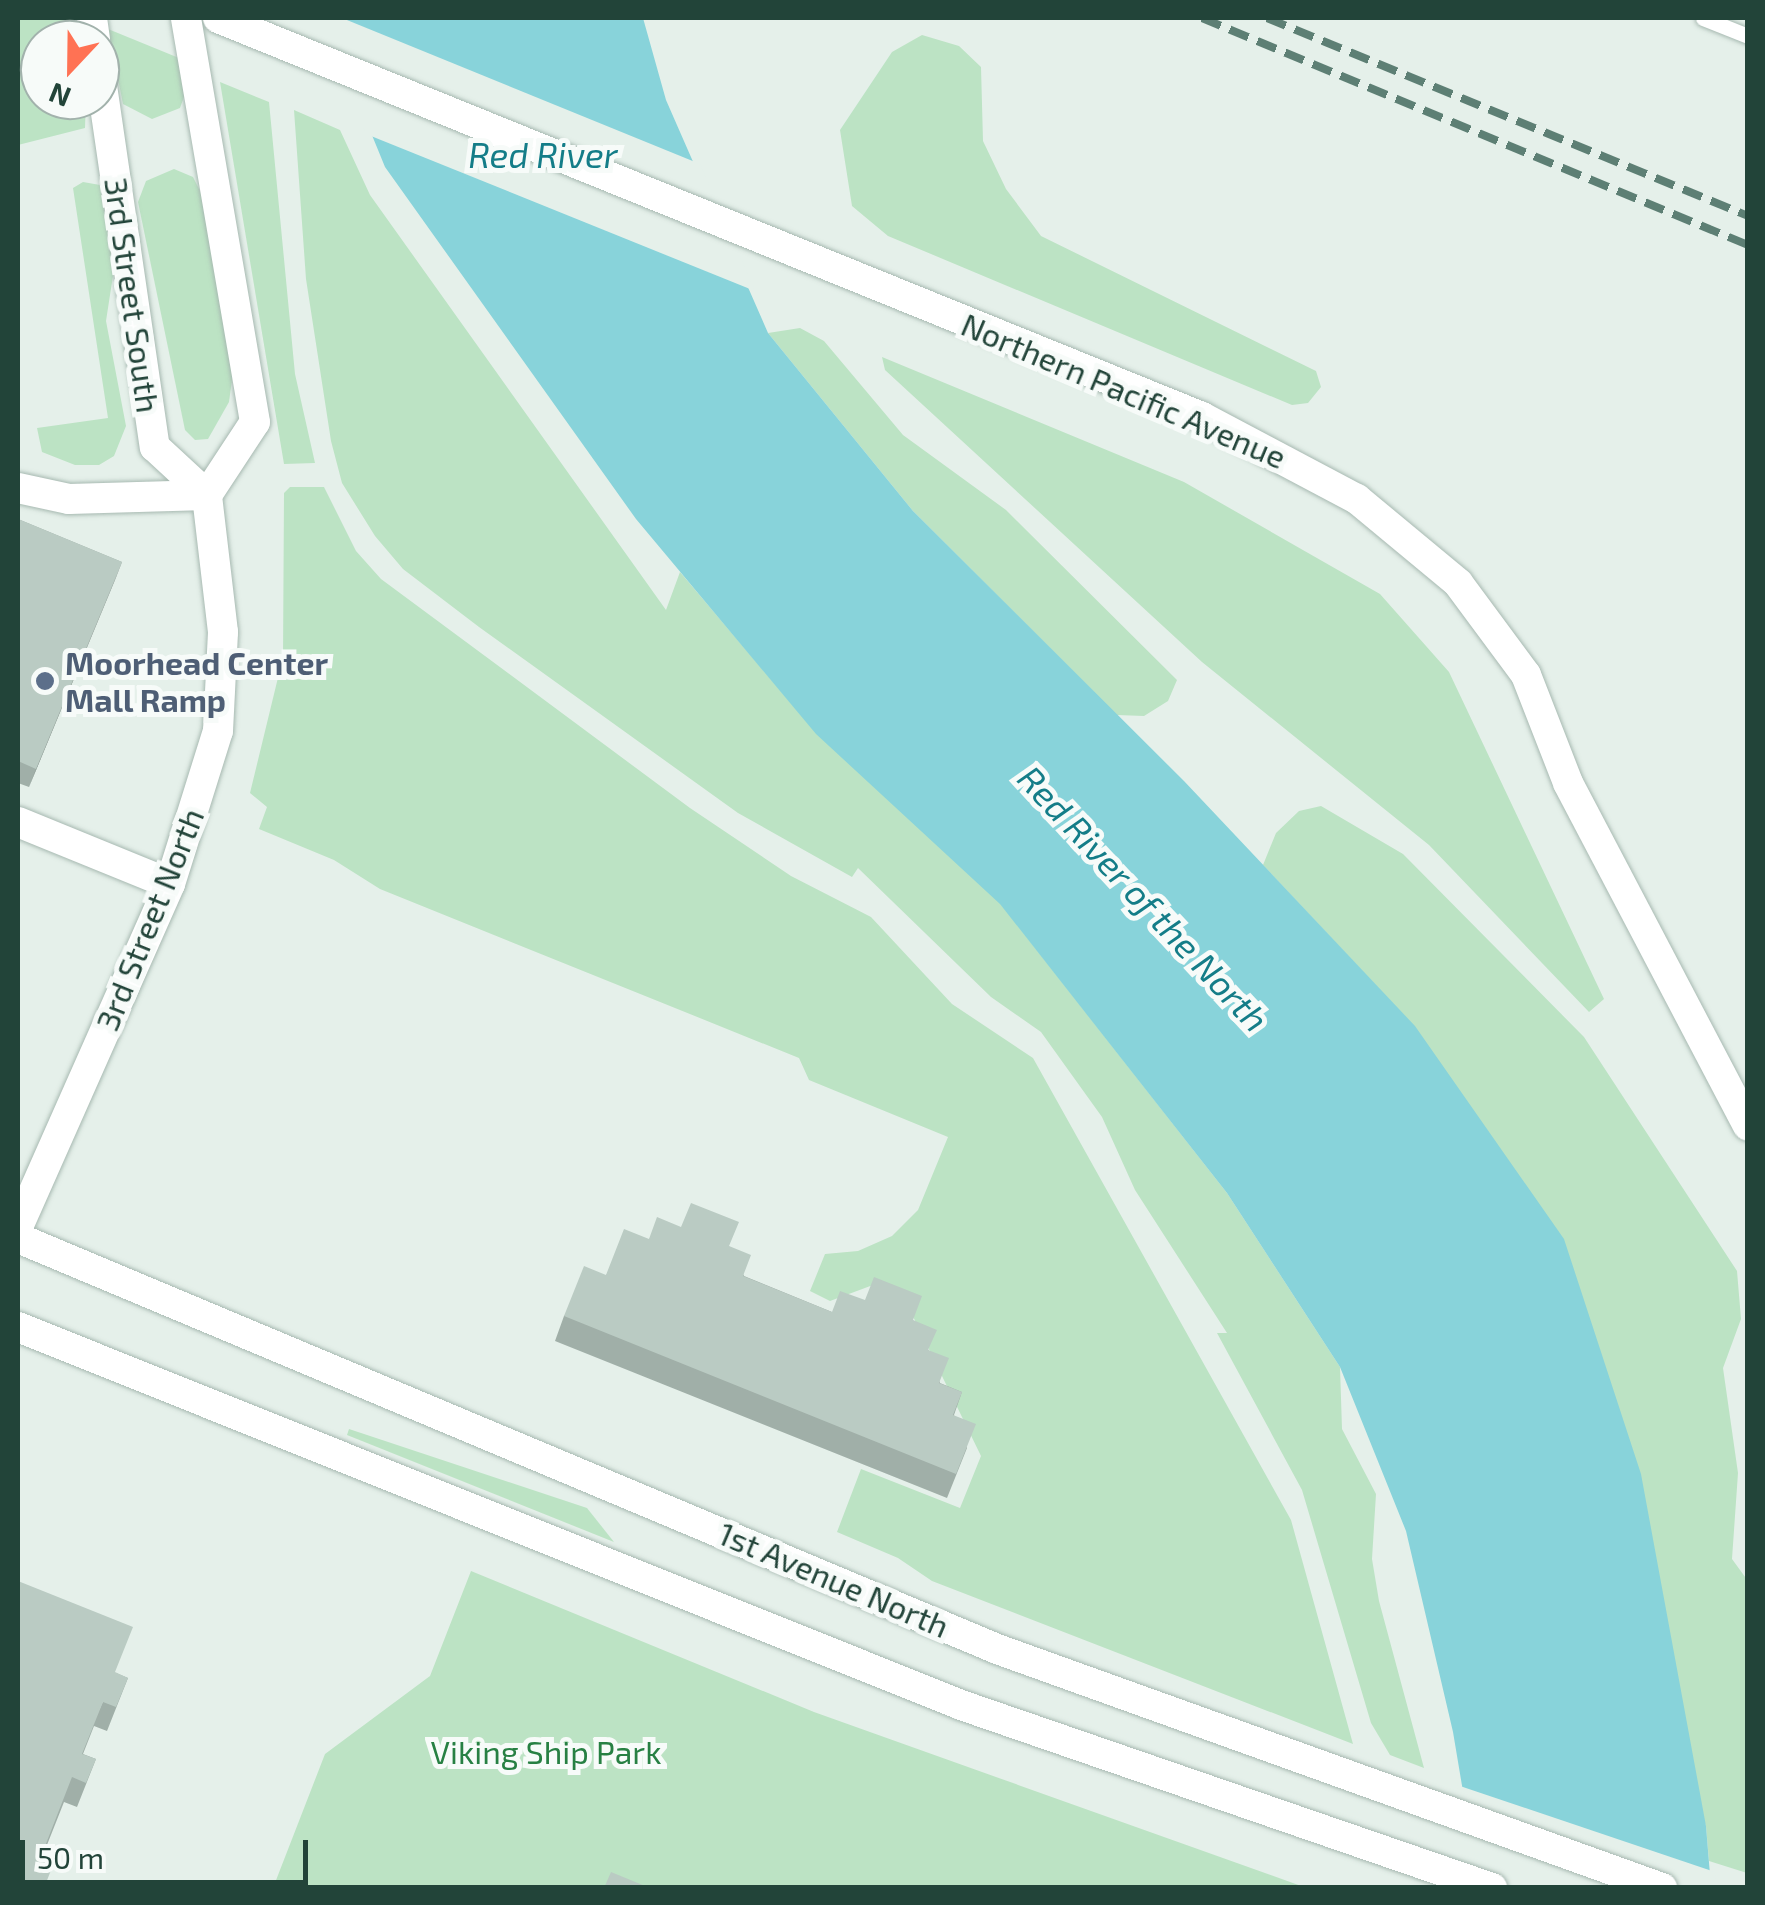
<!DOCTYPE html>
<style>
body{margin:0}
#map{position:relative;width:1765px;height:1905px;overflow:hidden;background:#e5f0ea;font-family:"Exo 2",sans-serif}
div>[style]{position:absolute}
.green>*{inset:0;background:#bce3c4}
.water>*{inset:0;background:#88d3da}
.pier>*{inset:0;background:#e5f0ea}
.roads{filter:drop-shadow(0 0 2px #a7b9b1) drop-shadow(0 0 2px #a7b9b1)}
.lane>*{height:15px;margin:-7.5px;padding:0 7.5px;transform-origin:7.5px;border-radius:7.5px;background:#fff}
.street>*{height:30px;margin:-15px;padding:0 15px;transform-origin:15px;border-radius:15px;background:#fff}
.secondary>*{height:30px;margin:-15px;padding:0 15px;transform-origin:15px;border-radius:15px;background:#fff}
.rail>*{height:8px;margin-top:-4px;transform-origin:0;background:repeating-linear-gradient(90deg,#5d7f74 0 20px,transparent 0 30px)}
.wall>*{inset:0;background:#a0afa8}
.shaded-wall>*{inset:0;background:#828e88}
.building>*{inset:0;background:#bacbc3}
.dots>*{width:28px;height:28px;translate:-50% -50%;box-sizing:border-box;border:5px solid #f7fbf9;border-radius:50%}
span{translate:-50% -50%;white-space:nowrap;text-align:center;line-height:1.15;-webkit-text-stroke:10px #f7fbf9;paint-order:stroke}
.street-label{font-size:32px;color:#224439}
.service-label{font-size:32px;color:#4e5e75;font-weight:700}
.left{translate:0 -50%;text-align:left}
.park-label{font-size:32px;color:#278043}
.water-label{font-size:35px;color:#147d88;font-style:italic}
.frame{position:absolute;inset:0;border:20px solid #224439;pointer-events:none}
.north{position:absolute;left:20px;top:20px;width:100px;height:100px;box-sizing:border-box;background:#f7fbf9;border:2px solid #a2b2ac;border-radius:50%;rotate:202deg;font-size:28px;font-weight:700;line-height:40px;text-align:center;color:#224439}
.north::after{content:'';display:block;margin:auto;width:35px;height:45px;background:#ff7254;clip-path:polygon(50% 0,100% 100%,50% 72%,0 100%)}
.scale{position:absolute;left:20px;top:1840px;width:288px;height:45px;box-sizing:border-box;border:5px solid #224439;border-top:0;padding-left:12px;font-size:30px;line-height:35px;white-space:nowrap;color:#224439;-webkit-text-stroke:8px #f7fbf9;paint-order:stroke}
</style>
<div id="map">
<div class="green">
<i style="clip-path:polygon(18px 18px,73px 18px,76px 40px,40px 40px,40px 100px,86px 100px,85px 128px,18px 145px)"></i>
<i style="clip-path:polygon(108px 29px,179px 58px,185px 94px,180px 108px,152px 119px,123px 104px)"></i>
<i style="clip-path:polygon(922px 35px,959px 46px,981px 67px,983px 141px,1006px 189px,1041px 236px,1316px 371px,1321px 387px,1308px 403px,1292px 405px,888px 236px,852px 206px,840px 130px,892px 52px)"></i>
<i style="clip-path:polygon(220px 82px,269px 102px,295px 374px,315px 463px,284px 464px)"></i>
<i style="clip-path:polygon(294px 110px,340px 130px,370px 195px,666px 610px,680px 572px,817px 734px,1000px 903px,1227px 1193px,1340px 1367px,1342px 1429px,1376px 1494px,1372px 1559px,1379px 1601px,1424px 1768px,1390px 1755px,1371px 1723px,1302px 1490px,1217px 1333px,1227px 1333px,1135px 1190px,1102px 1117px,1041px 1032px,991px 997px,858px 868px,852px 877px,738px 813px,479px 627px,403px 569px,375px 536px,342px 483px,331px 441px,306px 279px)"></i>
<i style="clip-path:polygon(174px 169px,193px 177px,204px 199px,233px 372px,229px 402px,208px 439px,195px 440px,185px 430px,138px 202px,146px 181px)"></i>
<i style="clip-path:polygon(83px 182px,100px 185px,114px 269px,106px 321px,126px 426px,114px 456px,99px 465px,75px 465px,42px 452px,37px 428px,108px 418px,73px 188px)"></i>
<i style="clip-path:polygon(800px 328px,824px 341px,903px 435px,1006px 510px,1177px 680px,1168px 701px,1144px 716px,1117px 715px,913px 511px,768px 333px)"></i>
<i style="clip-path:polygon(882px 357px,1184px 482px,1380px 594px,1449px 672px,1604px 999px,1589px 1012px,1429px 845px,1202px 662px,885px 370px)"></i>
<i style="clip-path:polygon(290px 487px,324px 487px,356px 551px,381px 579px,690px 808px,791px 876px,871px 917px,952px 1004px,1033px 1058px,1291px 1520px,1353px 1744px,932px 1581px,898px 1558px,837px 1532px,861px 1469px,960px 1508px,981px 1456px,903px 1296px,873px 1285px,830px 1301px,810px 1291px,825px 1254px,858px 1251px,892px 1236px,918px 1210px,948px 1137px,809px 1080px,799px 1058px,380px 889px,334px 860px,259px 829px,267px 807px,250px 793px,283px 657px,284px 493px)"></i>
<i style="clip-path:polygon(1321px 806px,1403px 854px,1584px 1037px,1737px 1271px,1741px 1319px,1723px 1368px,1738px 1473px,1732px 1559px,1748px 1581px,1747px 1873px,1709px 1861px,1706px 1826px,1415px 1027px,1263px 865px,1276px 833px,1299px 811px)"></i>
<i style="clip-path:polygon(349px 1429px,587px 1508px,614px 1542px,347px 1435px)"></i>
<i style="clip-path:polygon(471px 1571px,814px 1712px,1304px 1887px,273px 1888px,325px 1754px,430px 1676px)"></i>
</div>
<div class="water">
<i style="clip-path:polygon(324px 18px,643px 18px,666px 100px,768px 333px,913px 511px,1184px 781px,1415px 1026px,1564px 1239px,1641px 1474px,1706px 1826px,1711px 1887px,1479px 1887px,1453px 1732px,1406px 1531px,1340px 1367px,1227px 1193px,1000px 904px,816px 734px,636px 519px,385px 167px)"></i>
</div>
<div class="pier">
<i style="clip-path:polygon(319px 18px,342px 18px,700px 164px,755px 291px,366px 134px)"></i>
<i style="clip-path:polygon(1457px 1785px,1715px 1872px,1716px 1888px,1474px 1888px)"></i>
</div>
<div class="roads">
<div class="lane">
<i style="left:1703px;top:18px;width:48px;rotate:21.8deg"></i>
</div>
<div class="street">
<i style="left:92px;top:18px;width:22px;rotate:82deg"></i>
<i style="left:100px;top:72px;width:379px;rotate:81.7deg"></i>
<i style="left:155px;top:447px;width:71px;rotate:42.7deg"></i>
<i style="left:18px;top:488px;width:52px;rotate:12.2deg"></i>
<i style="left:69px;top:499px;width:138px;rotate:-1.7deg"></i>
<i style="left:18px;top:822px;width:164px;rotate:22.2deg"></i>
<i style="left:18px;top:1227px;width:375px;rotate:-66.1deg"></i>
<i style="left:170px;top:884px;width:160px;rotate:-72.6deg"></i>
<i style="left:218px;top:731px;width:99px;rotate:-87.1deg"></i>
<i style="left:223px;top:632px;width:138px;rotate:-96.7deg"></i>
<i style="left:207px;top:495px;width:87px;rotate:-56.7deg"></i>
<i style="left:255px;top:422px;width:410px;rotate:-99.7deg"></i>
</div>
<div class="secondary">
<i style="left:218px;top:18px;width:1062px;rotate:22.07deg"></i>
<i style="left:1202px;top:417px;width:175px;rotate:27.9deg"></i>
<i style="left:1357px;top:499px;width:131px;rotate:39.7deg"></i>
<i style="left:1458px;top:583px;width:114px;rotate:53.5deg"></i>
<i style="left:1526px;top:675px;width:116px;rotate:68.7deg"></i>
<i style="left:1568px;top:783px;width:387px;rotate:62.3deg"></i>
<i style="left:18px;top:1238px;width:1062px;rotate:22.77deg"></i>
<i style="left:997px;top:1649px;width:707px;rotate:19.77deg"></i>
<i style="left:18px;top:1327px;width:1016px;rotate:21.84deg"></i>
<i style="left:961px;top:1705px;width:562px;rotate:19.02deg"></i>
</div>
</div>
<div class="rail">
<i style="left:1202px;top:18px;width:591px;rotate:22.58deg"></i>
<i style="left:1267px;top:18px;width:520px;rotate:22.37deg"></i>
</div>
<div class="wall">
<i style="clip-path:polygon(18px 519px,122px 562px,29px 787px,18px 783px)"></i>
<i style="clip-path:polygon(681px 1227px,730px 1247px,744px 1276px,832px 1312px,913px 1320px,929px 1351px,940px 1383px,962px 1392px,954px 1415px,967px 1448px,947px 1498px,555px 1341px,564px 1316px,606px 1275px,649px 1239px)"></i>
<i style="clip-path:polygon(116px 1673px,128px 1678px,107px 1731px,94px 1726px,83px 1754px,96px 1759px,77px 1807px,64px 1802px,43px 1855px,45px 1888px,18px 1888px)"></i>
</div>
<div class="shaded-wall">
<i style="clip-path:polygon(122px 562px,115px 580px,29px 787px,36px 769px)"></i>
</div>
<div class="building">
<i style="clip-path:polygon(18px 519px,122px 562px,36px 769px,18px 761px)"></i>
<i style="clip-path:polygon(691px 1203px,739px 1222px,729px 1246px,751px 1255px,743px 1276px,832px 1312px,840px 1291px,865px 1300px,874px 1277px,922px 1296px,913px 1320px,937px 1330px,928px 1350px,949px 1358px,939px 1383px,962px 1392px,953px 1415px,976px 1424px,956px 1474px,564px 1316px,584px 1266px,606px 1275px,624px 1229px,649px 1239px,657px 1217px,681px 1227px)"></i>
<i style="clip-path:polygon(18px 1581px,133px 1627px,115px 1672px,128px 1678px,116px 1707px,103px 1702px,82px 1754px,96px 1759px,86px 1783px,72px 1777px,42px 1854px,55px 1860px,44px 1888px,31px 1882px,29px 1888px,18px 1888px)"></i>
<i style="clip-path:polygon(611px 1872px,650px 1888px,604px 1888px)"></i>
</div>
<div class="dots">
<i style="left:45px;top:681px;background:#5c6f8a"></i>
</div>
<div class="street-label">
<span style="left:133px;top:295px;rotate:82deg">3rd Street South</span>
<span style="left:1124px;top:390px;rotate:23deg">Northern Pacific Avenue</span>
<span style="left:149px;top:919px;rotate:-68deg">3rd Street North</span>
<span style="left:834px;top:1579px;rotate:23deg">1st Avenue North</span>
</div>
<div class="service-label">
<span class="left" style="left:65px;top:681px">Moorhead Center<br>Mall Ramp</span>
</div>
<div class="park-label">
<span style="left:546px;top:1751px">Viking Ship Park</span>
</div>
<div class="water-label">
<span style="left:543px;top:154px">Red River</span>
<span style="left:1144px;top:898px;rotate:47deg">Red River of the North</span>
</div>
<div class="frame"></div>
<div class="north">N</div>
<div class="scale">50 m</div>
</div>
